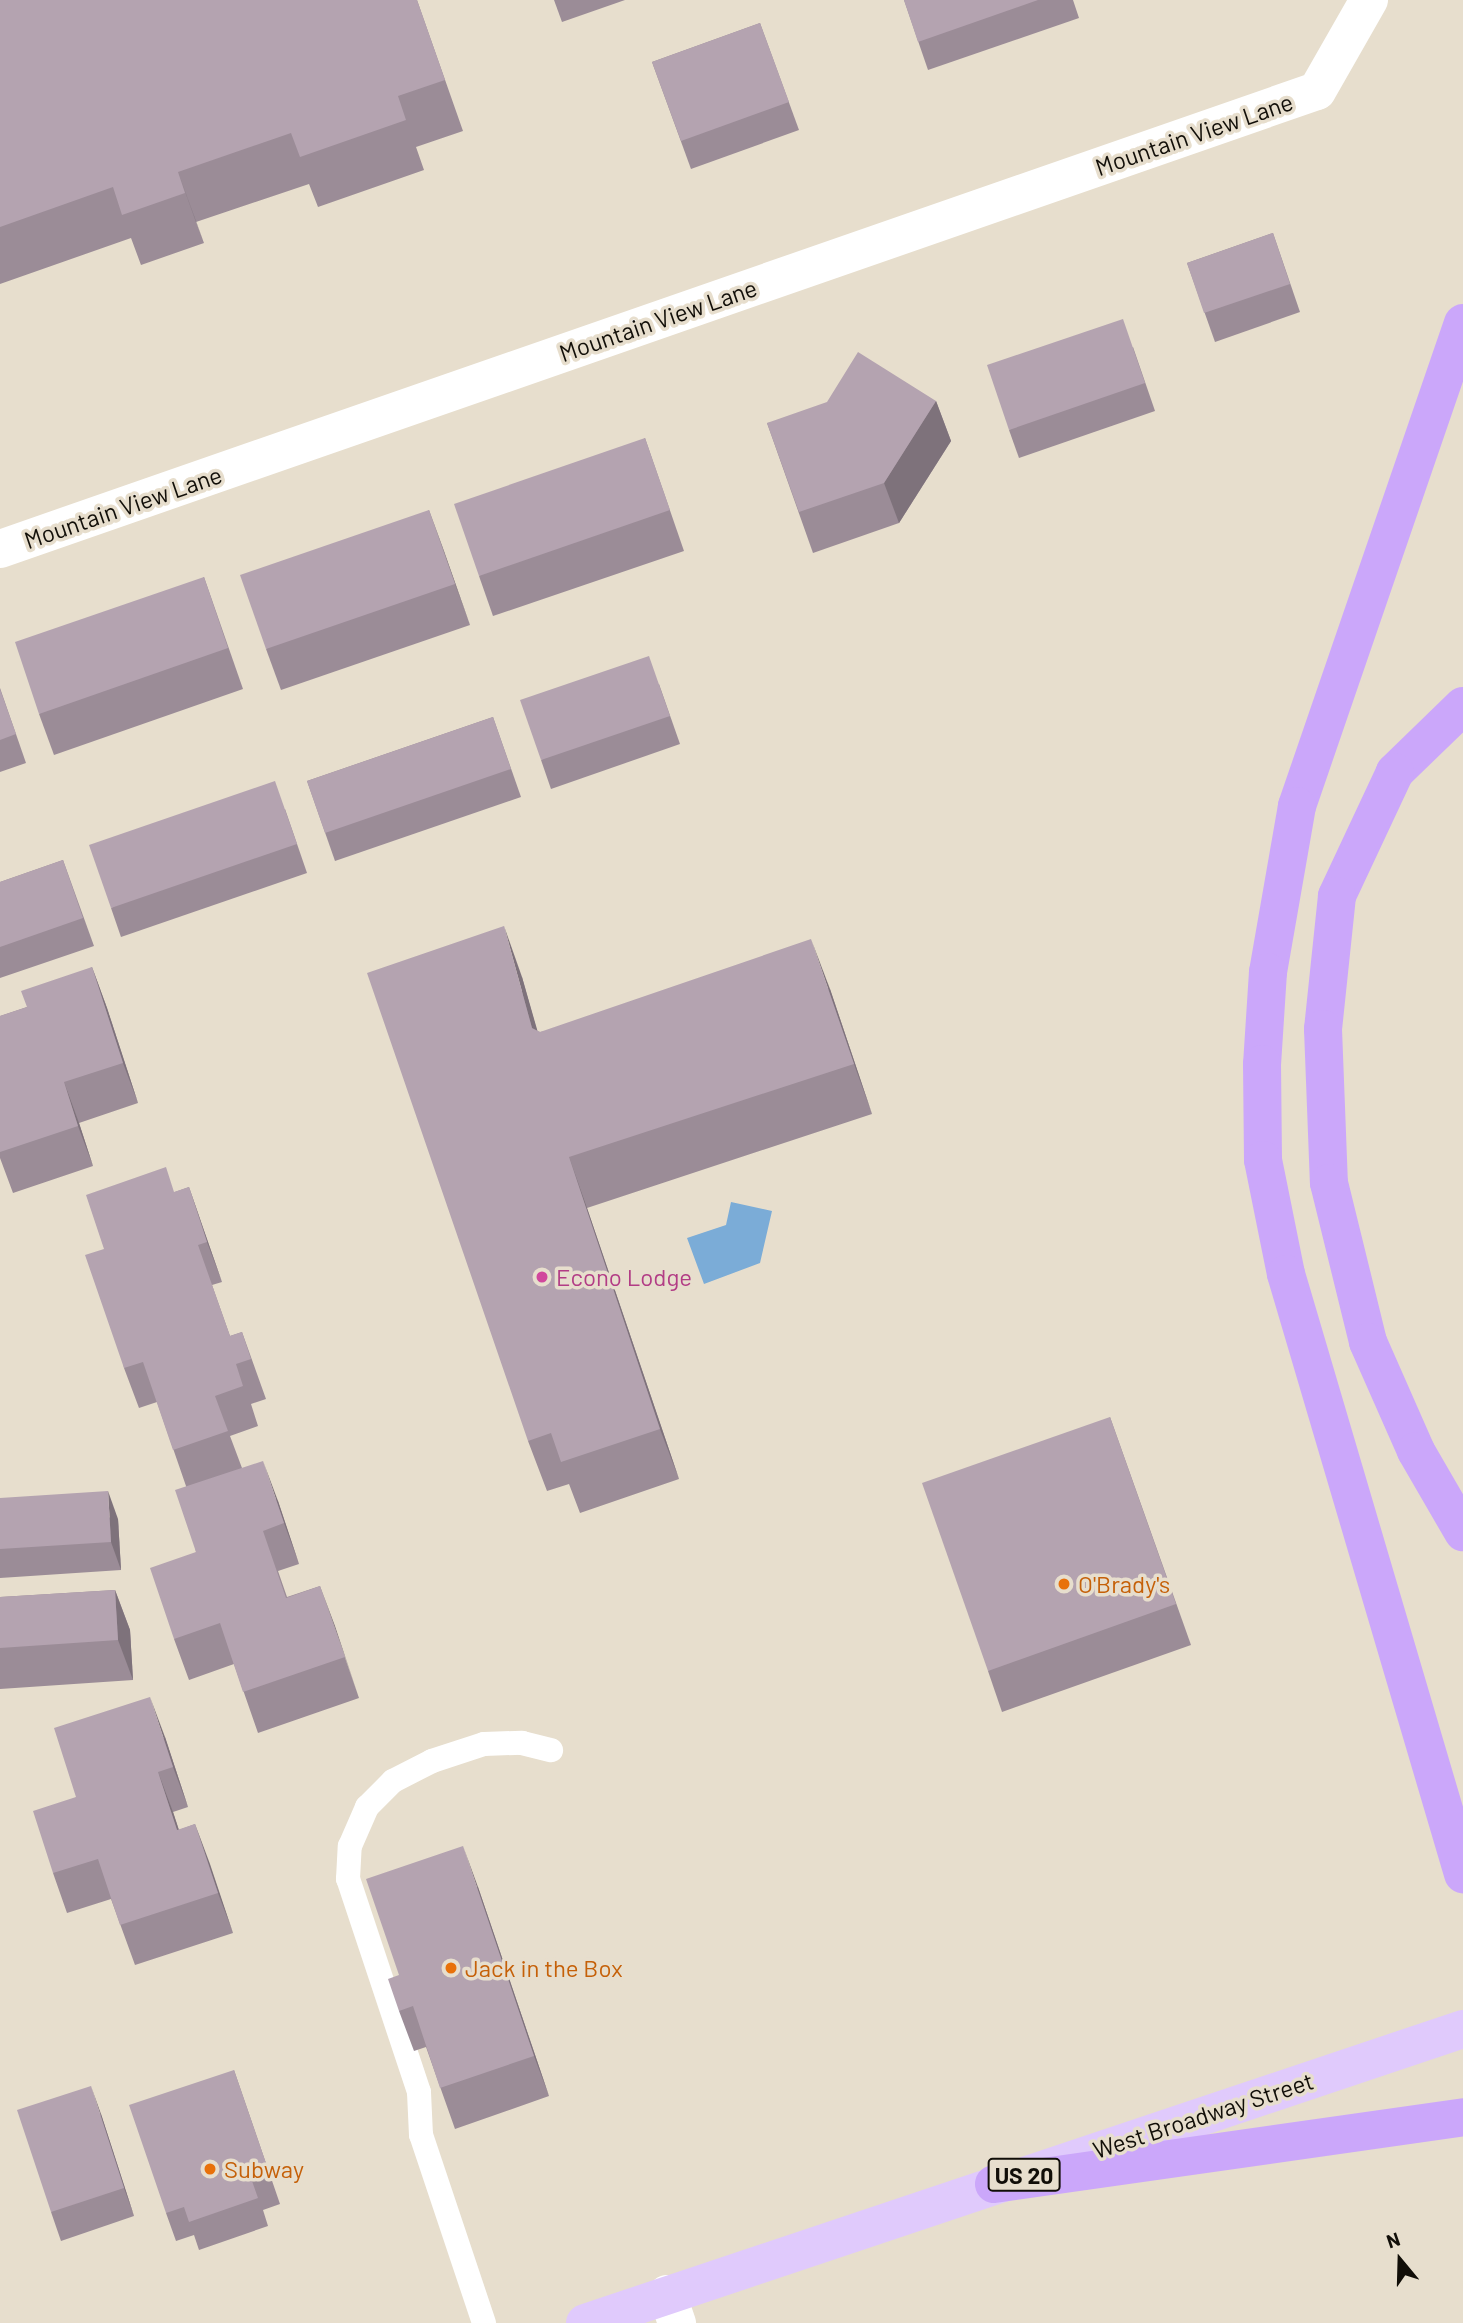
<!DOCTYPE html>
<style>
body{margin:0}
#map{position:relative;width:1463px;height:2323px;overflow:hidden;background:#e7decd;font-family:Barlow,sans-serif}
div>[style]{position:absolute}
.water>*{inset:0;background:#7bacd7}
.lane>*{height:24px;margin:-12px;padding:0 12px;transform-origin:12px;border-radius:12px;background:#fff}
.street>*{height:38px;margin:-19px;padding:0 19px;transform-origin:19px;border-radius:19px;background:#fff}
.primary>*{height:38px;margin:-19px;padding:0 19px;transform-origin:19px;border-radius:19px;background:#e0cafc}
.highway>*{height:38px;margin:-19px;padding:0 19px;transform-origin:19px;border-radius:19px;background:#cba7fa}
.wall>*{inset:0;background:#9b8c97}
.shaded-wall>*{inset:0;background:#7e727b}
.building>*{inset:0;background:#b4a3b0}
.dots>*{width:19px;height:19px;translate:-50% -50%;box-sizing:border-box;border:4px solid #e7decd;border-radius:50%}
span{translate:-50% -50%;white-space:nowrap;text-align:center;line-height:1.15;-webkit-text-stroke:7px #e7decd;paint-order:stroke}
.shield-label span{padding:2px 5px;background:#e7decd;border:2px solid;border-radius:5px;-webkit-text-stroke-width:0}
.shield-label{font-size:23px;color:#110e08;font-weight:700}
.street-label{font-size:24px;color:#110e08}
.hotel-label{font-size:24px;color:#b23c85}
.left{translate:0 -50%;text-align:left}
.food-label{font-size:24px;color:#c56008}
.north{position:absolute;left:1365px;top:2225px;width:70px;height:70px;-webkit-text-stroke:5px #e7decd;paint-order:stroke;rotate:341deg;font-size:19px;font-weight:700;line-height:28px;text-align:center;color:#110e08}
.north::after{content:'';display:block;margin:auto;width:24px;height:32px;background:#110e08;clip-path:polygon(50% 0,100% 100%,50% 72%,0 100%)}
</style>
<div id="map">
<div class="water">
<i style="clip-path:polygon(731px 1202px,772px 1211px,760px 1263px,704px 1284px,687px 1238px,726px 1225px)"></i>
</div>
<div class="lane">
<i style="left:484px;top:2323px;width:198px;rotate:-108.5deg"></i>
<i style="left:421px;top:2135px;width:43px;rotate:-92.7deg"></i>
<i style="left:419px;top:2092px;width:225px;rotate:-108.4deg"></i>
<i style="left:348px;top:1879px;width:33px;rotate:-87deg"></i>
<i style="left:350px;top:1846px;width:43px;rotate:-66.4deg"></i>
<i style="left:367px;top:1807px;width:37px;rotate:-45deg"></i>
<i style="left:393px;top:1781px;width:44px;rotate:-27.1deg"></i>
<i style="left:432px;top:1761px;width:55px;rotate:-18.1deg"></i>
<i style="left:484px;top:1744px;width:38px;rotate:-2deg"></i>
<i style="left:522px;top:1743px;width:30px;rotate:14deg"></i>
</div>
<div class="street">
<i style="left:0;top:549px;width:1394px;rotate:-19.18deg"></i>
<i style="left:1317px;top:91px;width:105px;rotate:-60.3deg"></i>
<i style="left:667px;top:2294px;width:31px;rotate:71deg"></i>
</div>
<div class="primary">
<i style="left:585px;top:2323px;width:926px;rotate:-18.51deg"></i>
</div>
<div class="highway">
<i style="left:1463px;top:323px;width:511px;rotate:108.97deg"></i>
<i style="left:1297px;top:806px;width:169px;rotate:99.9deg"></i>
<i style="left:1268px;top:972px;width:92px;rotate:93.7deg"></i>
<i style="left:1262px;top:1064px;width:96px;rotate:89.4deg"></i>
<i style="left:1263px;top:1160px;width:116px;rotate:78.6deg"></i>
<i style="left:1286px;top:1274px;width:626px;rotate:73.56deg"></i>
<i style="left:1463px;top:706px;width:95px;rotate:135.9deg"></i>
<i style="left:1395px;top:772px;width:137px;rotate:115.1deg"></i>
<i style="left:1337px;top:896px;width:134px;rotate:96deg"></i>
<i style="left:1323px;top:1029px;width:154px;rotate:87.8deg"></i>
<i style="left:1329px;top:1183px;width:164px;rotate:76.2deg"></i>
<i style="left:1368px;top:1342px;width:119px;rotate:66.2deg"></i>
<i style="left:1416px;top:1451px;width:94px;rotate:59.9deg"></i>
<i style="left:994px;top:2184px;width:474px;rotate:-8.1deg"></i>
</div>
<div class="wall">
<i style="clip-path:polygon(0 0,417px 0,463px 131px,416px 147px,424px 170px,318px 207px,309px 184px,196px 222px,204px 243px,141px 265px,131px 238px,0 284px)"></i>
<i style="clip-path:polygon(554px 0,625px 0,562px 22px)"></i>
<i style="clip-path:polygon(904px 0,1073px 0,1079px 18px,928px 70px)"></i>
<i style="clip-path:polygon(760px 23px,799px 130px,691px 169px,652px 62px)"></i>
<i style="clip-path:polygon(1273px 233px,1300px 312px,1215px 342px,1187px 263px)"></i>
<i style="clip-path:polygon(1133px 347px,1155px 411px,1019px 458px,1009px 430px)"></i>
<i style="clip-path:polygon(936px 401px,951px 441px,899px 523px,813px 553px,767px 423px)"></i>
<i style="clip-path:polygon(645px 438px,684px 551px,493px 616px,479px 576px)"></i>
<i style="clip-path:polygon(429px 510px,470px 625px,281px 690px,266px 649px)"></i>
<i style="clip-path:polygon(204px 577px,243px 689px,54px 755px,39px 714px)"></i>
<i style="clip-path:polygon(659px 684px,680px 744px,551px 789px,541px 760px)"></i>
<i style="clip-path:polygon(0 688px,26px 763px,0 772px)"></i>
<i style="clip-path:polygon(493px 717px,521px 797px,335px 861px,307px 781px)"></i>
<i style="clip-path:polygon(285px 809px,307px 873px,121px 937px,111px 908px)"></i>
<i style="clip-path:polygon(63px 860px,94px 946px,0 978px,0 882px)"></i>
<i style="clip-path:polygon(92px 967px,107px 1008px,138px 1103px,79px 1123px,93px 1166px,13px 1193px,0 1158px,0 1016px,27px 1007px)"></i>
<i style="clip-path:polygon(522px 977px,537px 1031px,540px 1032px,830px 989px,872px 1114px,587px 1208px,679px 1479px,580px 1513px,569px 1484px,547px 1491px,528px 1441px)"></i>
<i style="clip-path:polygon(189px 1187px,222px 1282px,212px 1285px,230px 1336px,242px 1332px,266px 1399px,251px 1404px,258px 1426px,230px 1436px,242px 1468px,278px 1501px,299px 1564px,278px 1571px,287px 1597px,320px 1586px,359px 1698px,258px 1733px,234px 1664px,189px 1680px,174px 1639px,196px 1552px,186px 1486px,157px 1402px,139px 1408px,124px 1368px,104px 1249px,175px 1192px)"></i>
<i style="clip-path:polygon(1110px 1417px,1191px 1645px,1002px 1712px,988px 1671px)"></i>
<i style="clip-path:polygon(0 1498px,118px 1519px,121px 1570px,0 1578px)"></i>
<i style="clip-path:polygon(115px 1590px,130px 1630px,133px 1680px,0 1689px,0 1597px)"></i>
<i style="clip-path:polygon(165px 1737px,188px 1807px,173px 1812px,179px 1830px,195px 1824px,233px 1933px,135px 1965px,111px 1899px,67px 1913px,53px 1873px,76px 1797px)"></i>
<i style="clip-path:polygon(478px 1887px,549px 2096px,455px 2129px,426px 2047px,414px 2051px,399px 2011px,399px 1975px)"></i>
<i style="clip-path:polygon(234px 2070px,280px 2204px,263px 2210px,268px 2226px,199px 2250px,194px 2235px,176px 2241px,166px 2213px)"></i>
<i style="clip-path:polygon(101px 2114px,134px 2216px,61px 2241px,51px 2212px)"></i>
</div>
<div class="shaded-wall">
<i style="clip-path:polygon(178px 172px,196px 222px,204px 243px)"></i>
<i style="clip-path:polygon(936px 401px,951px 441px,899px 523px,884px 483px)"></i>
<i style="clip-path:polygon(429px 510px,444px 551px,470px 625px,455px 584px)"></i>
<i style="clip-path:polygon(504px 926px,522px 977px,551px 1078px,532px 1028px)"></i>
<i style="clip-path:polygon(811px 939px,830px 989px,872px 1114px,854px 1064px)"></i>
<i style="clip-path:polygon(92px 967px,107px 1008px,138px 1103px,123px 1063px)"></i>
<i style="clip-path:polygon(64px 1082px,79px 1123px,93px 1166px,78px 1126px)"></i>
<i style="clip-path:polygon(569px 1157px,587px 1208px,679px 1479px,660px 1429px)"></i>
<i style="clip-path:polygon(189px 1187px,203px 1228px,222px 1282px,207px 1242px)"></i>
<i style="clip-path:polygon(263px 1461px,278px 1501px,299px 1564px,284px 1523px)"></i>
<i style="clip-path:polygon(108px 1491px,118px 1519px,121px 1570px,111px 1542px)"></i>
<i style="clip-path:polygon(320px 1586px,335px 1626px,359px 1698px,345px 1657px)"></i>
<i style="clip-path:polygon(115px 1590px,130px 1630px,133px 1680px,118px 1640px)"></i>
<i style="clip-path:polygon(150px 1697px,165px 1737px,188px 1807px,173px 1767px)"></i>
<i style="clip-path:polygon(158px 1772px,173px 1812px,192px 1871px,177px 1830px)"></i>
<i style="clip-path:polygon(195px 1824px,210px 1864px,233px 1933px,218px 1893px)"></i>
<i style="clip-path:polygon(463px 1846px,478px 1887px,549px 2096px,534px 2056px)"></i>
<i style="clip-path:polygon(91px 2086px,101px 2114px,134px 2216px,124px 2188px)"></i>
</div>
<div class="building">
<i style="clip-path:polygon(0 0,417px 0,445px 80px,398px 96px,406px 120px,300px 157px,291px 133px,178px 172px,185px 193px,122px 215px,113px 187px,0 227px)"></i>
<i style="clip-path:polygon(904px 0,1038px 0,918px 42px)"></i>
<i style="clip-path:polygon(760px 23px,789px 102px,681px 141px,652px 62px)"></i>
<i style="clip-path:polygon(1273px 233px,1290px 284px,1204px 313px,1187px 263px)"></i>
<i style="clip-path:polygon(1123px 319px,1145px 383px,1009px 430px,987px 365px)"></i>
<i style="clip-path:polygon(858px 352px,936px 401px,884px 483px,799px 512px,767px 423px,827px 402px)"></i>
<i style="clip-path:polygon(645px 438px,670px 510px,479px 576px,454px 504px)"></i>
<i style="clip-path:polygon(429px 510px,455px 584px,266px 649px,240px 575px)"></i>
<i style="clip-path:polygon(204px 577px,228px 648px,39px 714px,15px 642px)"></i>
<i style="clip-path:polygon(649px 656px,670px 716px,541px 760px,520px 700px)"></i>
<i style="clip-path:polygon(0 689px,16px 734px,0 740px)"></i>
<i style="clip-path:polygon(493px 717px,511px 769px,325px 833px,307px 781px)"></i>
<i style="clip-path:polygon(275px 781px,297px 844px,111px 908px,89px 845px)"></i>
<i style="clip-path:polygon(63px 860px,83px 918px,0 947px,0 882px)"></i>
<i style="clip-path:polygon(504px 926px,532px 1028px,540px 1032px,811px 939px,854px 1064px,569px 1157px,660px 1429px,561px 1462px,551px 1433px,528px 1441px,367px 973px)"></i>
<i style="clip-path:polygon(92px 967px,123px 1063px,64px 1082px,78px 1126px,0 1152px,0 1016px,27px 1007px,21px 991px)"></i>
<i style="clip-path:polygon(166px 1167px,174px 1192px,189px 1187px,207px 1242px,198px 1245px,230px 1336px,242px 1332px,251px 1359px,236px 1364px,243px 1386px,215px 1396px,228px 1431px,173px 1450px,143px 1362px,124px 1368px,85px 1255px,104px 1249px,86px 1195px)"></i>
<i style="clip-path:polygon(1110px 1417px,1176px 1604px,988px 1671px,922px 1483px)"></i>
<i style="clip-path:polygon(263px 1461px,284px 1523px,263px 1531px,286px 1598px,320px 1586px,345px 1657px,243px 1692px,220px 1623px,174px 1639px,150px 1568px,196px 1552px,175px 1490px)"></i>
<i style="clip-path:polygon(108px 1491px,111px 1542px,0 1549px,0 1498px)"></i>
<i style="clip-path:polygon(115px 1590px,118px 1640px,0 1648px,0 1597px)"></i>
<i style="clip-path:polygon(150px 1697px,173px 1767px,158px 1772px,177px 1830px,195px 1824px,218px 1893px,120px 1925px,98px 1859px,53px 1873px,33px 1811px,76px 1797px,54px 1728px)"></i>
<i style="clip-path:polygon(463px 1846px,534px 2056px,440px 2088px,413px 2006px,399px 2011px,388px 1979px,399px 1975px,366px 1879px)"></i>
<i style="clip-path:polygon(234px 2070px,270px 2175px,252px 2181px,258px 2198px,189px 2222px,184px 2207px,166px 2213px,129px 2105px)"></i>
<i style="clip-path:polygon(91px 2086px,124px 2188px,51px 2212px,17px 2110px)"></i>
</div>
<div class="dots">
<i style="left:542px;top:1277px;background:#d1479c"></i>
<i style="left:1064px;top:1584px;background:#e8710a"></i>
<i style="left:451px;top:1968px;background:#e8710a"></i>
<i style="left:210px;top:2169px;background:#e8710a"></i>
</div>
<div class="shield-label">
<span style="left:1024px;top:2175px">US 20</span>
</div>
<div class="street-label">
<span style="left:1194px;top:134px;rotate:-19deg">Mountain View Lane</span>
<span style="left:658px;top:320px;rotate:-19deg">Mountain View Lane</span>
<span style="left:123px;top:507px;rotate:-19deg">Mountain View Lane</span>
<span style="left:1203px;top:2115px;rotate:-18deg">West Broadway Street</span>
</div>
<div class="hotel-label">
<span class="left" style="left:556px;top:1277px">Econo Lodge</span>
</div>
<div class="food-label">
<span class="left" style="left:1078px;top:1584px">O'Brady's</span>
<span class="left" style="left:465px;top:1968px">Jack in the Box</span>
<span class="left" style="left:224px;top:2169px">Subway</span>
</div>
<div class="north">N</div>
</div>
